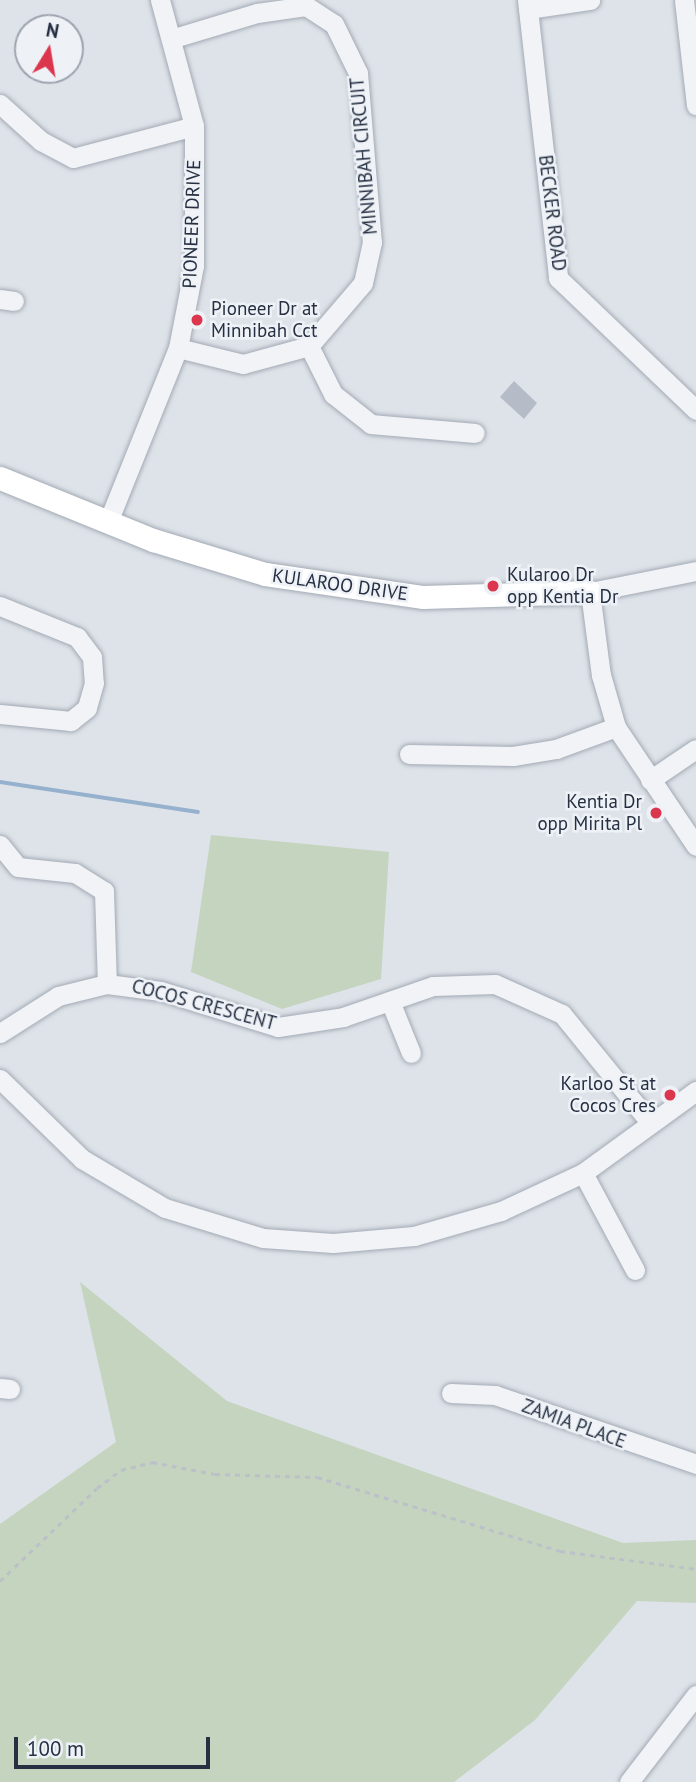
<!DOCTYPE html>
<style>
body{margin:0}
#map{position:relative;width:696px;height:1782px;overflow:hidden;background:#dee3e9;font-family:"PT Sans",sans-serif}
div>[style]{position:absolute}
.green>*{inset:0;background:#c4d4bf}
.stream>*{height:3.5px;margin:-1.75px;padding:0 1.75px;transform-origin:1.75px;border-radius:1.75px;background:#95b1cd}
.building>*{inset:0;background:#b5bcc7}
.path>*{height:2.5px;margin-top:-1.25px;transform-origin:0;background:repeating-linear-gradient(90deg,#bcc0c8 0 5px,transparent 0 10px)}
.roads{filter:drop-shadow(0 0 2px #a3aab4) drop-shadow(0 0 2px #a3aab4)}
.minor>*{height:19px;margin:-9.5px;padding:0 9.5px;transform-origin:9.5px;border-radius:9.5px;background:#f1f3f7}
.major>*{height:23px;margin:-11.5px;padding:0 11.5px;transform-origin:11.5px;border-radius:11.5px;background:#fff}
.dots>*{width:19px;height:19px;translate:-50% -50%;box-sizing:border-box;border:4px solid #eef2f7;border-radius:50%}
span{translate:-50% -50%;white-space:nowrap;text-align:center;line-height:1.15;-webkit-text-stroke:5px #eef2f7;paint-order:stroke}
.street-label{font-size:19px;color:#263042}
.poi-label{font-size:19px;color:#263042}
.left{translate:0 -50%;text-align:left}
.right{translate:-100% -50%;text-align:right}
.north{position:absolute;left:14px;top:14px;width:70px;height:70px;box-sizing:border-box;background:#eef2f7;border:2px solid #9ea4af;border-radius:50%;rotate:11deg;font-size:19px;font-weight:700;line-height:28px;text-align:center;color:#263042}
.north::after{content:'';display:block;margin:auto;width:24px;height:32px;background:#dc364f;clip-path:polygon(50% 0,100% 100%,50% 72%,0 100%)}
.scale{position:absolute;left:14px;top:1737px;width:196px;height:32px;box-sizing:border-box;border:4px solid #263042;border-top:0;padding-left:9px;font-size:21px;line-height:24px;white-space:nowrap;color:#263042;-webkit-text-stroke:5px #eef2f7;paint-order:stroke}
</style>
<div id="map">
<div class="green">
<i style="clip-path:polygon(211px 835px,389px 852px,381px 979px,282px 1009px,191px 972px)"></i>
<i style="clip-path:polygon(80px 1282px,227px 1401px,623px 1543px,696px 1540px,696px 1603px,637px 1601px,535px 1720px,454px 1782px,0 1782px,0 1524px,116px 1442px)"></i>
</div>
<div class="stream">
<i style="left:0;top:782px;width:200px;rotate:8.6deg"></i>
</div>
<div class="building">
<i style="clip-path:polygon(514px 381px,537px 403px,524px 419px,500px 397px)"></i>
</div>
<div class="path">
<i style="left:0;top:1581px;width:134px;rotate:-43.8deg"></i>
<i style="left:97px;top:1488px;width:30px;rotate:-37deg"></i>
<i style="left:121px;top:1470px;width:32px;rotate:-14deg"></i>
<i style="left:152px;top:1462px;width:64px;rotate:10.8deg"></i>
<i style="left:215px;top:1474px;width:102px;rotate:1.7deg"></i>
<i style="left:317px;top:1477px;width:254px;rotate:16.9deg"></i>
<i style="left:560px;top:1551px;width:137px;rotate:7.5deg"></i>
</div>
<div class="roads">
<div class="minor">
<i style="left:527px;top:0;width:280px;rotate:83.6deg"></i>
<i style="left:558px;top:278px;width:191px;rotate:43.7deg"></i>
<i style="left:684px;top:0;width:106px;rotate:83.5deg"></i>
<i style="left:528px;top:9px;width:63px;rotate:-8.3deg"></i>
<i style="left:174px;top:38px;width:87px;rotate:-16.8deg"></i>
<i style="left:257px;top:13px;width:49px;rotate:-8.1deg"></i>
<i style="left:306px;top:6px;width:33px;rotate:33deg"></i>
<i style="left:334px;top:24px;width:55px;rotate:63.9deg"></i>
<i style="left:358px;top:73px;width:170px;rotate:85.3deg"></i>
<i style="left:372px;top:242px;width:42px;rotate:102.4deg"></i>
<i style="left:363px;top:283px;width:83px;rotate:130.6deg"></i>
<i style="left:309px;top:346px;width:68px;rotate:164.7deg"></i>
<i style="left:243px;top:364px;width:67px;rotate:-166.2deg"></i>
<i style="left:0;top:104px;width:55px;rotate:42.1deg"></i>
<i style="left:41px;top:141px;width:36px;rotate:28deg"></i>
<i style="left:73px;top:158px;width:125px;rotate:-14.8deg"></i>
<i style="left:0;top:299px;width:14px;rotate:8deg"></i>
<i style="left:309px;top:346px;width:54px;rotate:63.4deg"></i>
<i style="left:333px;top:394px;width:48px;rotate:38.3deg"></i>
<i style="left:371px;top:424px;width:104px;rotate:4.9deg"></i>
<i style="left:108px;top:522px;width:188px;rotate:-68.1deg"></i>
<i style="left:178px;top:348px;width:84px;rotate:-79deg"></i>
<i style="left:194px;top:266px;width:140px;rotate:-90deg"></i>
<i style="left:194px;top:126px;width:131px;rotate:-105.1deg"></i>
<i style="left:696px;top:571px;width:108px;rotate:168.8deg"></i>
<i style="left:590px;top:592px;width:84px;rotate:82.5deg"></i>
<i style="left:601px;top:675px;width:54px;rotate:73.9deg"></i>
<i style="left:616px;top:727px;width:143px;rotate:56.1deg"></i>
<i style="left:0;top:606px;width:83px;rotate:21.9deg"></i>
<i style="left:77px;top:637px;width:25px;rotate:53deg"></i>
<i style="left:92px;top:657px;width:26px;rotate:86deg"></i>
<i style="left:94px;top:683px;width:26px;rotate:106deg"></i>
<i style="left:87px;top:708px;width:21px;rotate:141deg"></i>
<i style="left:71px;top:721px;width:71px;rotate:-174.4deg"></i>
<i style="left:409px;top:754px;width:104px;rotate:1.1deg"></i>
<i style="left:513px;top:756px;width:44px;rotate:-9.2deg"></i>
<i style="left:556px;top:749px;width:64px;rotate:-20.1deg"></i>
<i style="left:650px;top:780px;width:55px;rotate:-34deg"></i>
<i style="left:0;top:845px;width:28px;rotate:51deg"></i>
<i style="left:18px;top:867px;width:57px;rotate:6deg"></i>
<i style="left:75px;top:873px;width:34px;rotate:32deg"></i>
<i style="left:104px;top:891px;width:93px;rotate:88.2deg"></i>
<i style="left:390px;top:1001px;width:56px;rotate:68deg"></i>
<i style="left:0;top:1033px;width:69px;rotate:-32.5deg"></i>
<i style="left:58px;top:996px;width:50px;rotate:-13.8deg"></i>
<i style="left:107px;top:984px;width:54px;rotate:7.4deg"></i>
<i style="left:161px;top:991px;width:122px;rotate:17.1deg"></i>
<i style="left:278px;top:1027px;width:66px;rotate:-8.7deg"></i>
<i style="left:343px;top:1017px;width:95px;rotate:-19deg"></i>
<i style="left:433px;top:986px;width:62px;rotate:-1.8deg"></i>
<i style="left:495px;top:984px;width:73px;rotate:24.1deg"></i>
<i style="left:562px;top:1014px;width:138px;rotate:50.9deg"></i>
<i style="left:0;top:1079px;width:115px;rotate:44.3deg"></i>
<i style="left:82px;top:1159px;width:96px;rotate:30.6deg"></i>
<i style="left:165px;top:1208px;width:102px;rotate:17deg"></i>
<i style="left:263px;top:1238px;width:70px;rotate:4.1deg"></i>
<i style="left:333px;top:1243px;width:81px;rotate:-4.9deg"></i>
<i style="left:414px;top:1236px;width:91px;rotate:-16deg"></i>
<i style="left:501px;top:1211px;width:90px;rotate:-24.9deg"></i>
<i style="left:583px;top:1173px;width:140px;rotate:-36deg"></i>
<i style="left:583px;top:1173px;width:110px;rotate:61.8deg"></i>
<i style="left:0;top:1388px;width:10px;rotate:6deg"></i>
<i style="left:451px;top:1393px;width:44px;rotate:2.6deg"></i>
<i style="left:495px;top:1395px;width:213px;rotate:18.9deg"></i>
<i style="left:629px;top:1782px;width:110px;rotate:-52.4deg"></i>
</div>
<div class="major">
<i style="left:0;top:478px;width:165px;rotate:22.1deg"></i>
<i style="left:153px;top:540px;width:117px;rotate:16.9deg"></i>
<i style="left:265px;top:574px;width:160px;rotate:8.3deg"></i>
<i style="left:423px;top:597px;width:167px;rotate:-1.7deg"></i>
</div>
</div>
<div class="dots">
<i style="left:197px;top:320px;background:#dc364f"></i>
<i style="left:493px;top:586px;background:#dc364f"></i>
<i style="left:656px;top:813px;background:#dc364f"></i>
<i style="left:670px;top:1095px;background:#dc364f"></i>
</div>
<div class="street-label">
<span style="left:364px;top:156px;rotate:-95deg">MINNIBAH CIRCUIT</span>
<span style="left:552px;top:213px;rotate:83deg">BECKER ROAD</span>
<span style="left:192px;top:224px;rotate:-88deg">PIONEER DRIVE</span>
<span style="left:340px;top:585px;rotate:8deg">KULAROO DRIVE</span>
<span style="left:204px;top:1005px;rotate:15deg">COCOS CRESCENT</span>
<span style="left:574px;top:1424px;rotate:20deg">ZAMIA PLACE</span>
</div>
<div class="poi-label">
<span class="left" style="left:211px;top:320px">Pioneer Dr at<br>Minnibah Cct</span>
<span class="left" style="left:507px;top:586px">Kularoo Dr<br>opp Kentia Dr</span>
<span class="right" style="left:642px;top:813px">Kentia Dr<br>opp Mirita Pl</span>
<span class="right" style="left:656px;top:1095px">Karloo St at<br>Cocos Cres</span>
</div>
<div class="north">N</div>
<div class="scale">100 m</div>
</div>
